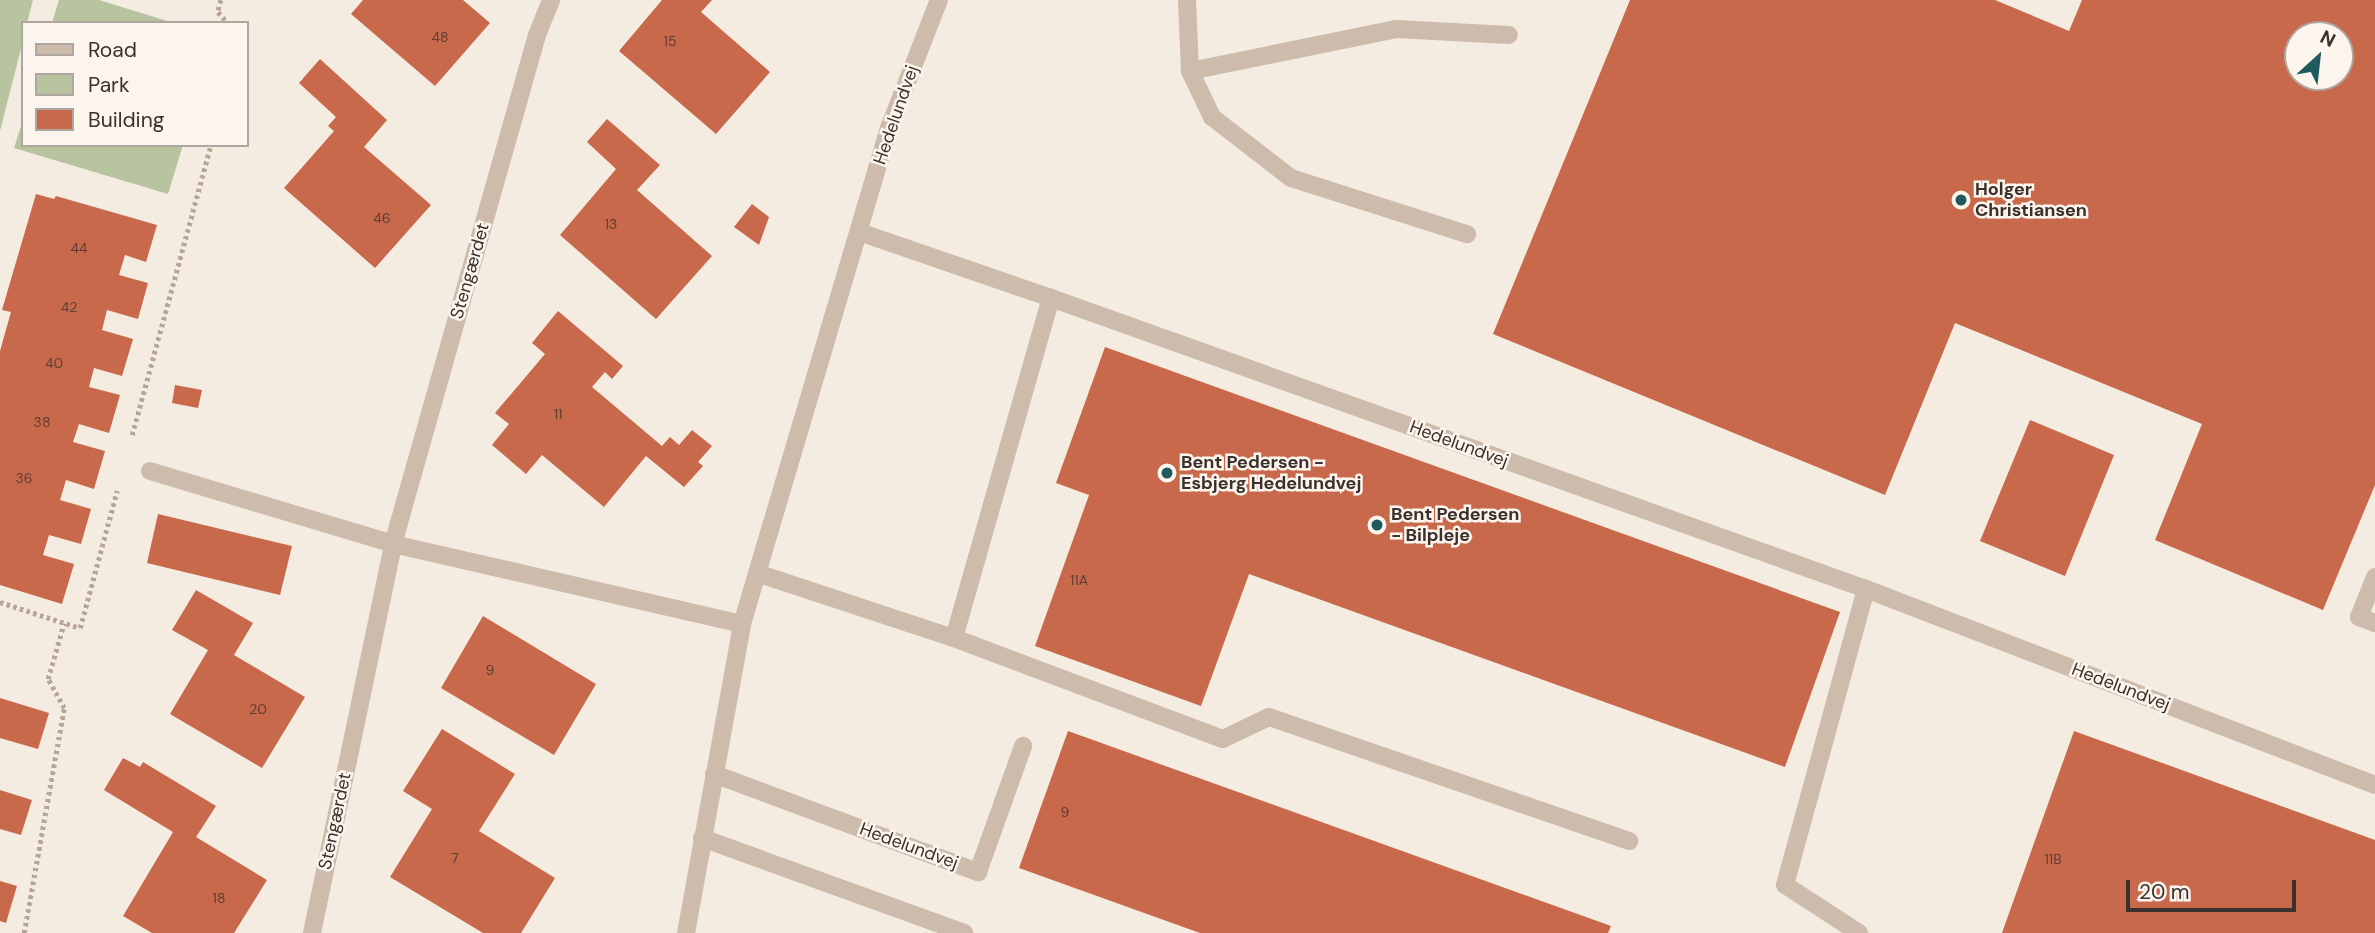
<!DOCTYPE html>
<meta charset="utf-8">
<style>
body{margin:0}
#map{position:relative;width:2375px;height:933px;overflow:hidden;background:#f4ebe1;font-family:"DM Sans",sans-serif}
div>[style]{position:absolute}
.green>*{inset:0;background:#b8c4a0}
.building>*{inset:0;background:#c8694b}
.path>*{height:4.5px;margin-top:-2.25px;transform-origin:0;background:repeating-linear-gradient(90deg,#b9a596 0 3.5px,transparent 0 7px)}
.minor>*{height:18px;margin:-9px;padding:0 9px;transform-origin:9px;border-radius:9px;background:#cdbbac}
.dots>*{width:19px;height:19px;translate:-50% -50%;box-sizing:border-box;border:4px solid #fbf5ee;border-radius:50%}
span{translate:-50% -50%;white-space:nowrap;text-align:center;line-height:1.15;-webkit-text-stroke:5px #fbf5ee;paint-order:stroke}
.number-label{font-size:14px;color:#5e3e33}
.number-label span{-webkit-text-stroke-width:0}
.street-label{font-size:18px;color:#3b302b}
.poi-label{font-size:18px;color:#3b302b;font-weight:700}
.left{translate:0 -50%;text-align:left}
.legend{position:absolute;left:21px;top:21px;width:228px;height:126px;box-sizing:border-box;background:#fbf5ee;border:2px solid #aea6a0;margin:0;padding:9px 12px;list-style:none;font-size:21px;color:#3b302b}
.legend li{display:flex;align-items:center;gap:14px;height:35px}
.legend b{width:35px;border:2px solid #aea6a0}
.north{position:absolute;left:2284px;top:21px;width:70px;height:70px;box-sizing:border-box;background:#fbf5ee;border:2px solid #aea6a0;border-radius:50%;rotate:27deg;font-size:19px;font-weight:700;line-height:28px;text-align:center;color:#3b302b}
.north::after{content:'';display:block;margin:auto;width:24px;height:32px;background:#1f5a5e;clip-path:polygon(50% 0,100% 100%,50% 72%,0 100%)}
.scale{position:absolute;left:2126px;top:880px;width:170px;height:32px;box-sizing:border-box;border:4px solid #3b302b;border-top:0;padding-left:9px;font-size:21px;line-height:24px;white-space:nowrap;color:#3b302b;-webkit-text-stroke:5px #fbf5ee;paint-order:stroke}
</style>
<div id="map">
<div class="green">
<i style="clip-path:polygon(0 0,33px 0,27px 23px,23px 23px,23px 41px,0 131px)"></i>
<i style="clip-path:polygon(59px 0,99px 0,174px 23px,52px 23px)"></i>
<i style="clip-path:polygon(23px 120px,23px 145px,183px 145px,168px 194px,14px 148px)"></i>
</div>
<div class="building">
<i style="clip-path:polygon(363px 0,463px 0,490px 23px,435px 86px,351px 14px)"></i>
<i style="clip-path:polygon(662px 0,712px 0,701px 12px,770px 72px,716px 134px,619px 51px)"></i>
<i style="clip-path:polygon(evenodd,1630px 0,1995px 0,2069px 31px,2082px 0,2375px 0,2375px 485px,2323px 610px,2155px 540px,2202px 424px,1955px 323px,1885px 495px,1493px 334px,1630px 0,2298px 35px,2340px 35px,2340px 77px,2298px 77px,2298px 35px)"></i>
<i style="clip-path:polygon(320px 59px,387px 120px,364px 147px,431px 205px,375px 268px,284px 188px,334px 131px,328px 126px,336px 117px,299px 83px)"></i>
<i style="clip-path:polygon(607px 119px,660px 165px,637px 190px,712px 256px,656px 319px,560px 235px,616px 169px,587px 142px)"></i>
<i style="clip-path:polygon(36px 194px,54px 199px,56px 196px,157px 225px,146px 262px,125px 255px,119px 275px,148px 283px,138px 319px,107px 310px,102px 330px,133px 339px,122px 376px,94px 368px,89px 387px,120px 395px,109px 433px,79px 424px,73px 442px,105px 451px,94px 489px,66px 480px,60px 500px,91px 509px,81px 544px,49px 535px,43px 555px,74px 564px,62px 604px,0 585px,0 351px,11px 312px,2px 310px)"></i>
<i style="clip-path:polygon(752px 204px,769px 217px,759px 245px,734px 227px)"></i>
<i style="clip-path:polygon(558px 311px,623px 366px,612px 379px,605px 372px,592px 387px,662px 446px,670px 437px,679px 445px,692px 430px,712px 446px,698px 462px,703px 466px,684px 487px,646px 456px,604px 507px,542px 455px,526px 474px,492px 445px,509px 424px,495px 413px,545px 354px,532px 343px)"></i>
<i style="clip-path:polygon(1105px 347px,1840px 612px,1785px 767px,1249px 574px,1201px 706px,1035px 646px,1089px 495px,1056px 483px)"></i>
<i style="clip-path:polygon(175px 385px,202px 390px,198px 408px,172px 403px)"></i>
<i style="clip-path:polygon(2030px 420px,2114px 455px,2065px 576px,1980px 541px)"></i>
<i style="clip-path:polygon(158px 514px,292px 546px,280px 595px,147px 563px)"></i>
<i style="clip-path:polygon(196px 590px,253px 623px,234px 655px,305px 697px,262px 768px,170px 714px,208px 650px,172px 630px)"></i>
<i style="clip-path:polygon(483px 616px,596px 684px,554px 755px,441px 688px)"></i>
<i style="clip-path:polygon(0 698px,49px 713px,38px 749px,0 738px)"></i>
<i style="clip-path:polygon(442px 729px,515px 774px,479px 831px,555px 878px,521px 933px,483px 933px,390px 877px,432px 809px,403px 791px)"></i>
<i style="clip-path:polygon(1068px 731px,1611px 926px,1608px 933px,1200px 933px,1019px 868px)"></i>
<i style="clip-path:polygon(2074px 731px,2375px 840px,2375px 933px,2002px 933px)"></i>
<i style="clip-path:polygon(123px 758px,140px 767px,143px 762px,216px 806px,196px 837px,267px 880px,234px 933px,152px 933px,123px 916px,173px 832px,104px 790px)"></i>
<i style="clip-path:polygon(0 790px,32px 800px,21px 835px,0 829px)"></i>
<i style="clip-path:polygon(0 881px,17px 886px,6px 923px,0 921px)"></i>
</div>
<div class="path">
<i style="left:221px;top:0;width:12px;rotate:104deg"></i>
<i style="left:218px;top:12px;width:15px;rotate:48deg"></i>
<i style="left:132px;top:435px;width:301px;rotate:-74.8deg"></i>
<i style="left:0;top:602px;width:84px;rotate:18deg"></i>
<i style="left:80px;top:628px;width:142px;rotate:-74.9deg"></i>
<i style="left:24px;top:933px;width:229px;rotate:-79.9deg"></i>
<i style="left:64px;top:708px;width:33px;rotate:-119deg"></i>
<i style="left:48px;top:679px;width:58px;rotate:-74.1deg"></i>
</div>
<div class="minor">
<i style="left:1187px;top:0;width:71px;rotate:87.6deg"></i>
<i style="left:1190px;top:71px;width:51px;rotate:64.4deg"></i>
<i style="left:1212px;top:117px;width:100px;rotate:37.7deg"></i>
<i style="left:1291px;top:178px;width:185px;rotate:17.7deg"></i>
<i style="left:1190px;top:71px;width:210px;rotate:-11.5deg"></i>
<i style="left:1396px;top:29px;width:113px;rotate:3deg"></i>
<i style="left:1051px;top:298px;width:865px;rotate:19.65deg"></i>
<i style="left:1866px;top:589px;width:545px;rotate:21.06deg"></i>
<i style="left:150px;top:471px;width:254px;rotate:16.7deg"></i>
<i style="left:393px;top:544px;width:358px;rotate:12.9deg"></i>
<i style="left:757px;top:573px;width:207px;rotate:18.3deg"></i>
<i style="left:954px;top:638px;width:354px;rotate:-74.1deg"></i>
<i style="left:1051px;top:298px;width:203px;rotate:-161deg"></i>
<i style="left:2375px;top:577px;width:43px;rotate:111.8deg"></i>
<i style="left:2359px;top:617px;width:17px;rotate:21deg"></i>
<i style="left:954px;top:638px;width:287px;rotate:20.6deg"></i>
<i style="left:1223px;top:739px;width:51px;rotate:-25.6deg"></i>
<i style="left:1269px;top:717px;width:381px;rotate:19deg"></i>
<i style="left:714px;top:774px;width:282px;rotate:20.4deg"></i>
<i style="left:978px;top:872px;width:134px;rotate:-70.3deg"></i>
<i style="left:702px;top:838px;width:279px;rotate:19.9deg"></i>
<i style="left:312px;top:933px;width:397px;rotate:-78.2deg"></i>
<i style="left:393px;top:544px;width:529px;rotate:-74.2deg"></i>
<i style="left:537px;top:35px;width:38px;rotate:-68deg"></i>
<i style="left:686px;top:933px;width:314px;rotate:-79.7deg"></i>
<i style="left:742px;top:624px;width:517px;rotate:-73.49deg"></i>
<i style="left:889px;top:128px;width:137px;rotate:-68.7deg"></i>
<i style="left:1859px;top:933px;width:88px;rotate:-147deg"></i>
<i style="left:1785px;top:885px;width:307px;rotate:-74.7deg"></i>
</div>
<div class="dots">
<i style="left:1961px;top:200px;background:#1f5a5e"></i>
<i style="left:1167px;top:473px;background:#1f5a5e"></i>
<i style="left:1377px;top:525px;background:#1f5a5e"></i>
</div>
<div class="number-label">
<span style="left:440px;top:37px">48</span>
<span style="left:670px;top:41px">15</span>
<span style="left:382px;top:218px">46</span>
<span style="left:611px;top:224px">13</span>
<span style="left:79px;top:248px">44</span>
<span style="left:69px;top:307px">42</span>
<span style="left:54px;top:363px">40</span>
<span style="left:558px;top:414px">11</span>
<span style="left:42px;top:422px">38</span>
<span style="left:24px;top:478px">36</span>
<span style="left:1079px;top:580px">11A</span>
<span style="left:490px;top:670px">9</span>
<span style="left:258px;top:709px">20</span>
<span style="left:1065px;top:812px">9</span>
<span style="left:455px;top:858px">7</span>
<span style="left:2053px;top:859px">11B</span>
<span style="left:219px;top:898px">18</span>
</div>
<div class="street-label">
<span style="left:896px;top:115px;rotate:-71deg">Hedelundvej</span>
<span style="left:470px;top:271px;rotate:-74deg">Stengærdet</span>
<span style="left:1459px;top:444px;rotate:20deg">Hedelundvej</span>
<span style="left:2121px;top:687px;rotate:21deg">Hedelundvej</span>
<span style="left:335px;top:821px;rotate:-78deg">Stengærdet</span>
<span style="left:909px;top:846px;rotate:20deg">Hedelundvej</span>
</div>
<div class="poi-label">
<span class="left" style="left:1975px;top:200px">Holger<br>Christiansen</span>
<span class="left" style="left:1181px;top:473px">Bent Pedersen -<br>Esbjerg Hedelundvej</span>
<span class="left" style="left:1391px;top:525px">Bent Pedersen<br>- Bilpleje</span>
</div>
<ul class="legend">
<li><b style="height:9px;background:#cdbbac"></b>Road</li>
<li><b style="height:19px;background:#b8c4a0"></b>Park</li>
<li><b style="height:19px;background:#c8694b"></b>Building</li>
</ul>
<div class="north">N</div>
<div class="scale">20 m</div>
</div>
